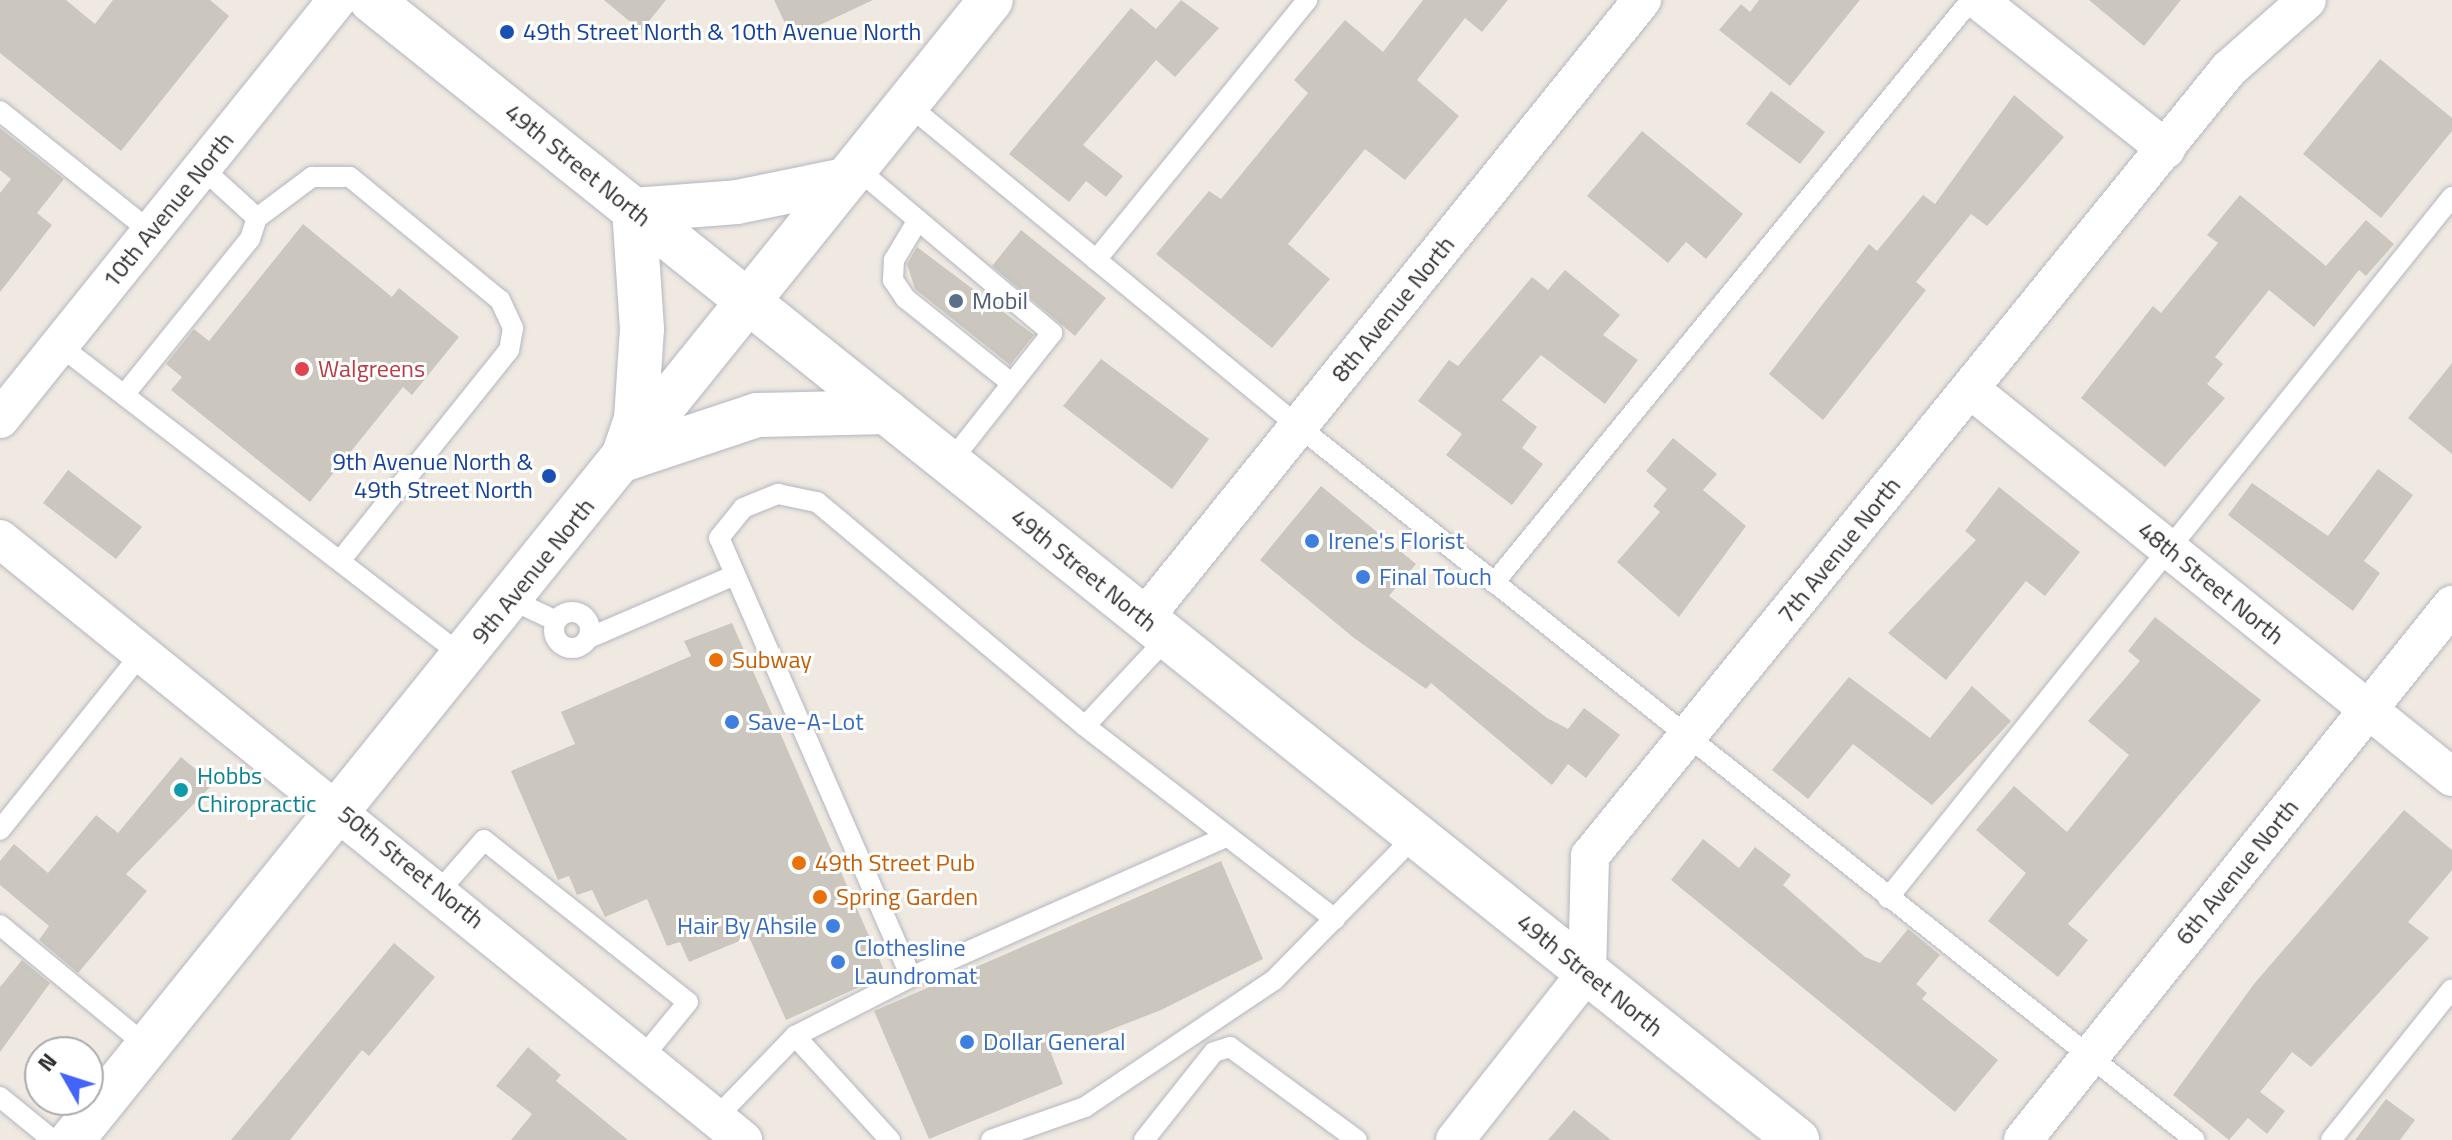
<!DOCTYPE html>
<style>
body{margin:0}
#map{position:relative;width:2452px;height:1140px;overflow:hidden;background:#efe9e1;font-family:"Titillium Web",sans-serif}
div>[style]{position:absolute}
.building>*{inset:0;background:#cbc7bf}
.roads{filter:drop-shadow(0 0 2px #b4b7c1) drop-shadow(0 0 2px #b4b7c1)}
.service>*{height:20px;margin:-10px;padding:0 10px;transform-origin:10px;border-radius:10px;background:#fff}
.service>.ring{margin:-10px;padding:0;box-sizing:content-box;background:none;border:20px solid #fff;border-radius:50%}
.minor>*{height:38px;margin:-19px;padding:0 19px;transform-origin:19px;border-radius:19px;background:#fff}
.tertiary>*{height:44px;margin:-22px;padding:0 22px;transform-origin:22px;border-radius:22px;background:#fff}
.secondary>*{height:44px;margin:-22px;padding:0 22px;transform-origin:22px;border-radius:22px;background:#fff}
.dots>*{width:22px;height:22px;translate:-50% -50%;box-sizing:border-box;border:4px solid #fff;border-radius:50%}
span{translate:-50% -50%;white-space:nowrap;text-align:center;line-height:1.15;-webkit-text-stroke:6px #fff;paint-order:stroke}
.transit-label{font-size:24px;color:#164399}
.left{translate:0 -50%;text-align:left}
.right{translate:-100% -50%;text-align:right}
.street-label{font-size:24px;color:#2e2e2e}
.service-label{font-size:24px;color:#4e5e75}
.health-label{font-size:24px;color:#be3a42}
.shop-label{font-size:24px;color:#366cbe}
.food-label{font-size:24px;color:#c56008}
.culture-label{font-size:24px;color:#0d838f}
.north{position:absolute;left:24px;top:1036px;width:80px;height:80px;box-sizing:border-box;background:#fff;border:2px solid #ababab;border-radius:50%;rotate:309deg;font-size:22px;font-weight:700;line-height:32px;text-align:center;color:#2e2e2e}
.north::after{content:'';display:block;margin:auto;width:28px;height:36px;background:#4264fb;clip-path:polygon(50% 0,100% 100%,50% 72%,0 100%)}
</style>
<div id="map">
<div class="building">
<i style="clip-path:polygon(0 0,66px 0,95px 24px,113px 0,210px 0,229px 16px,121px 151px,0 53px)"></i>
<i style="clip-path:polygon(604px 0,666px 0,641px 31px)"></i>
<i style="clip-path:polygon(774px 0,873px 0,792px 38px)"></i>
<i style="clip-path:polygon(1181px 0,1219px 28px,1175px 77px,1156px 60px,1083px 145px,1123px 176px,1106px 197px,1086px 181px,1069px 202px,1009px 154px,1131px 8px,1156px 29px)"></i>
<i style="clip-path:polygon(1423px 0,1508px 0,1482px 32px,1465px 18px,1417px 80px,1459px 116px,1405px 180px,1365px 149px,1288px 244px,1330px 279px,1272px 348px,1156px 254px,1209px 191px,1221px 199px,1308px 93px,1294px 80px,1345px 20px,1383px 52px)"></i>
<i style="clip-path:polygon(1759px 0,1860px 0,1790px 86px,1719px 30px,1741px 4px,1750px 12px)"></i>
<i style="clip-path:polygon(2089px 0,2181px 0,2144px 46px)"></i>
<i style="clip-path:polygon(2380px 59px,2452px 118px,2452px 131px,2381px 218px,2303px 154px)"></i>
<i style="clip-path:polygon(1771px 91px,1825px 132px,1800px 164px,1746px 124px)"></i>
<i style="clip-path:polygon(2014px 95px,2064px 137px,1987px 226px,1971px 214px,1916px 282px,1926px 290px,1823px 420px,1769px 374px,1869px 244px,1877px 251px,1923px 195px,1935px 204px)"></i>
<i style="clip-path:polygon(0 128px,64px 179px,37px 213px,52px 225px,0 292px,0 193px,11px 179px,0 170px)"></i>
<i style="clip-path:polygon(1642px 131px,1743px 214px,1706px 259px,1686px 242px,1668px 263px,1587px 196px)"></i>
<i style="clip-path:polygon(2240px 195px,2326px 266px,2366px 220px,2394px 244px,2366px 276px,2359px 270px,2314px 327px,2269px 290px,2215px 357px,2223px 364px,2207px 384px,2225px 398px,2165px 467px,2081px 398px,2153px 306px,2161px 313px,2218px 243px,2207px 235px)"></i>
<i style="clip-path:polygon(303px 224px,392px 297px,399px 288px,459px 337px,412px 395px,403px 387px,310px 502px,171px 390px,182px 377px,166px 364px,194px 329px,209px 341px)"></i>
<i style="clip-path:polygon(1021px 230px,1106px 298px,1075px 336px,992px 266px)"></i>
<i style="clip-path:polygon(917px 247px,1034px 335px,1010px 365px,915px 289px,907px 264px)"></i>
<i style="clip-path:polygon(1565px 270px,1620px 315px,1603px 335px,1638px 360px,1605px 404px,1541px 355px,1502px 400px,1537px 427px,1522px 448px,1543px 464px,1512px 505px,1446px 455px,1462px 434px,1418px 401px,1449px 360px,1458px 366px,1532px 277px,1548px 290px)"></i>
<i style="clip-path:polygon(1101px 359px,1209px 439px,1172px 489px,1063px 406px)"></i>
<i style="clip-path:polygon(2452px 363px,2452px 454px,2408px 418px)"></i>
<i style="clip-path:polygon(1673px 438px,1717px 474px,1703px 490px,1746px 526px,1679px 617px,1617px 562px,1660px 512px,1653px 506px,1667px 489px,1646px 471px)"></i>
<i style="clip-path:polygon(2378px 469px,2413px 495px,2364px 561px,2380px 573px,2353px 611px,2228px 515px,2252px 483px,2328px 536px)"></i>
<i style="clip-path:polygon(68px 470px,142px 527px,116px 559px,43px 503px)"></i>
<i style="clip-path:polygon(1321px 486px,1416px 564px,1389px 596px,1547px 718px,1568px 729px,1584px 708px,1620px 735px,1586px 778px,1568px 764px,1552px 785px,1431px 683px,1426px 689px,1354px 638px,1260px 560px)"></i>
<i style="clip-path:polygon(1999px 487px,2080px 552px,2045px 596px,2026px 581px,1946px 680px,1888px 633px,1976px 540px,1965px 531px)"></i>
<i style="clip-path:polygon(2155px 617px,2261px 700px,2068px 924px,2088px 940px,2058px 977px,1988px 921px,2026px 873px,1976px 830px,2014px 786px,2067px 832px,2129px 755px,2088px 721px,2140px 661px,2128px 651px)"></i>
<i style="clip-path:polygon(732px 623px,886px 975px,786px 1020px,749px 937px,689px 962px,680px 942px,667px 946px,647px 899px,605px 917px,592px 890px,577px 895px,569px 876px,558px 880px,511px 771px,575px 744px,561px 712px,691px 656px,684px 641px)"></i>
<i style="clip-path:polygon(1849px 677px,1930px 738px,1972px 686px,2011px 721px,1932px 805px,1853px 744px,1808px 799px,1772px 770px)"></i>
<i style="clip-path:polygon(181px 757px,213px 784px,126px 874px,147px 891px,78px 973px,39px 940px,49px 926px,0 885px,0 861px,14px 844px,48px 873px,96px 815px,118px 833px)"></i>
<i style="clip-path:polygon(2404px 810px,2452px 850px,2452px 870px,2408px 922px,2429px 938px,2311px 1067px,2292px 1052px,2260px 1092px,2285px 1111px,2267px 1134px,2248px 1118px,2229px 1140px,2173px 1095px,2254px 984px)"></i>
<i style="clip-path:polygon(1703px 839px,1739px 868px,1755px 847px,1791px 875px,1783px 885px,1865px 957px,1880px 963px,1908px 929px,1940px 955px,1916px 984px,1927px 993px,1922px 999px,1998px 1060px,1955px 1112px,1671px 880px)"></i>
<i style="clip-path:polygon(1221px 861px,1263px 959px,1161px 1010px,1051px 1053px,1063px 1084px,929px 1139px,874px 1011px)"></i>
<i style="clip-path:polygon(394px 943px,435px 977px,369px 1056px,362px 1050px,290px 1140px,231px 1140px)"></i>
<i style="clip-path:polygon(22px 960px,50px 983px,0 1052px,0 987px)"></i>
<i style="clip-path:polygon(528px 1047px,561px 1075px,556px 1081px,628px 1140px,511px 1140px,532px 1114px,496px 1086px)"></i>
<i style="clip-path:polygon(2386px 1099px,2415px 1120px,2400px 1140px,2355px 1140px)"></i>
<i style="clip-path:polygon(1574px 1110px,1611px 1140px,1548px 1140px)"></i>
</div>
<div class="roads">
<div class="service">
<i style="left:907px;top:104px;width:507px;rotate:39.47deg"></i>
<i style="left:1298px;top:426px;width:1146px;rotate:38.52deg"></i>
<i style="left:0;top:111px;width:193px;rotate:38.7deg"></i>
<i style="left:855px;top:167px;width:258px;rotate:40.1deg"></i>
<i style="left:1052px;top:333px;width:164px;rotate:128.3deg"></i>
<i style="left:257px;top:218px;width:69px;rotate:-36.7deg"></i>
<i style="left:312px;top:177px;width:38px"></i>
<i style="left:350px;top:177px;width:194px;rotate:39.4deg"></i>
<i style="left:500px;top:300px;width:31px;rotate:65deg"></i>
<i style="left:513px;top:328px;width:22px;rotate:100deg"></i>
<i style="left:509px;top:350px;width:270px;rotate:128.7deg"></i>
<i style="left:918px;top:220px;width:47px;rotate:121deg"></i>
<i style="left:894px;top:260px;width:20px;rotate:93deg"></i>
<i style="left:893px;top:280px;width:22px;rotate:56deg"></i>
<i style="left:905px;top:298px;width:136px;rotate:38.7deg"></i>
<i style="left:1096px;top:260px;width:335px;rotate:-50.9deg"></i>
<i style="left:59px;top:345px;width:511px;rotate:37.61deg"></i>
<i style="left:124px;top:395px;width:201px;rotate:-51.1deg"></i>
<i style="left:250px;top:239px;width:22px;rotate:-72deg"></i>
<i style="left:257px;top:218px;width:74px;rotate:-137.7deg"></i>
<i style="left:1494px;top:583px;width:753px;rotate:-50.71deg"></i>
<i style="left:510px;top:599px;width:49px;rotate:25.5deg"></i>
<i class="ring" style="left:554px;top:612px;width:16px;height:16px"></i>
<i style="left:591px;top:637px;width:157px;rotate:-23.3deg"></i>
<i style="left:1085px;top:726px;width:316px;rotate:37.7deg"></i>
<i style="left:0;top:830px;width:227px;rotate:-51.3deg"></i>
<i style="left:441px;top:889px;width:65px;rotate:-48.7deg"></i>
<i style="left:484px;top:840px;width:260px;rotate:38.5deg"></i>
<i style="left:688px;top:1002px;width:72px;rotate:129.4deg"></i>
<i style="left:1888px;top:898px;width:900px;rotate:-51.18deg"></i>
<i style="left:0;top:925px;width:192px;rotate:39.5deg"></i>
<i style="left:911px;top:977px;width:346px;rotate:-24deg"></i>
<i style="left:795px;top:1036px;width:130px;rotate:-27deg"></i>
<i style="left:911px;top:977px;width:479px;rotate:-113.6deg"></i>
<i style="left:719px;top:538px;width:38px;rotate:-51deg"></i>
<i style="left:743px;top:508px;width:38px;rotate:-22deg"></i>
<i style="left:778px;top:494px;width:40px;rotate:12deg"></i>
<i style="left:817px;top:502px;width:349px;rotate:39.9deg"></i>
<i style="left:1085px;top:726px;width:122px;rotate:-47deg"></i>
<i style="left:0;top:1097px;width:68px;rotate:39.1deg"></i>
<i style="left:716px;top:1118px;width:114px;rotate:-46.1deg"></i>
<i style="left:795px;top:1036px;width:141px;rotate:47.6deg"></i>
<i style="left:991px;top:1140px;width:100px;rotate:-19.3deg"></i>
<i style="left:1085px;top:1107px;width:228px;rotate:-33.9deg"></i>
<i style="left:1274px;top:980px;width:203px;rotate:-45.6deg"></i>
<i style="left:1144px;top:1140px;width:112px;rotate:-51.5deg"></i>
<i style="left:1214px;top:1052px;width:17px;rotate:-17deg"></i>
<i style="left:1230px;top:1047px;width:157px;rotate:36.2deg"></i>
<i style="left:2331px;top:1140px;width:193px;rotate:-51.3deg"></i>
</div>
<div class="minor">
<i style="left:1978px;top:0;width:240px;rotate:38.4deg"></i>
<i style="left:1970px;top:389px;width:619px;rotate:38.83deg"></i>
<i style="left:0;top:419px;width:538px;rotate:-51.19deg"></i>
<i style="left:0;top:539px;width:956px;rotate:38.97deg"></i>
<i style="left:1144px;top:618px;width:794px;rotate:-51.14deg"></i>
<i style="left:1455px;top:1140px;width:214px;rotate:-51.8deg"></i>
<i style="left:1587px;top:972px;width:116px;rotate:-88.5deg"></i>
<i style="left:1590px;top:856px;width:1014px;rotate:-50.93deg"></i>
<i style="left:2229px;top:69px;width:104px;rotate:-41.5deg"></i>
<i style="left:2023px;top:1140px;width:686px;rotate:-51.27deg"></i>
</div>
<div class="tertiary">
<i style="left:72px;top:1140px;width:1464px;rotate:-51.13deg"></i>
</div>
<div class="secondary">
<i style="left:371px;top:0;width:1826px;rotate:38.64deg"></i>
<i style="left:634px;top:210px;width:103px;rotate:-4.4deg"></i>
<i style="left:737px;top:202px;width:110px;rotate:-11.5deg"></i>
<i style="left:622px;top:460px;width:142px;rotate:-18.4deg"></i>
<i style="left:757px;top:415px;width:130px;rotate:-1.3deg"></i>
<i style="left:622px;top:460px;width:43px;rotate:-71.1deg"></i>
<i style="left:636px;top:419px;width:90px;rotate:-86.2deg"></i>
<i style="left:642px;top:329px;width:119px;rotate:-93.8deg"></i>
</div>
</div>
<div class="dots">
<i style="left:507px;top:32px;background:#1a4fb4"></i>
<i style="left:956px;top:301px;background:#5c6f8a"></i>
<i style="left:302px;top:369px;background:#e0444e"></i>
<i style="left:549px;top:476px;background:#1a4fb4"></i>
<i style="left:1312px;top:541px;background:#3f7fe0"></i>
<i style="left:1363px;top:577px;background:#3f7fe0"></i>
<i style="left:716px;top:660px;background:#e8710a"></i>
<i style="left:732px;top:722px;background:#3f7fe0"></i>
<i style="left:181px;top:790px;background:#0f9aa8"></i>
<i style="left:799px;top:863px;background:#e8710a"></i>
<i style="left:820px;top:897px;background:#e8710a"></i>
<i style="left:833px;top:926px;background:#3f7fe0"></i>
<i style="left:838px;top:962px;background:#3f7fe0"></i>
<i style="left:967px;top:1042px;background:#3f7fe0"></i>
</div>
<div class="transit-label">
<span class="left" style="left:523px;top:32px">49th Street North &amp; 10th Avenue North</span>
<span class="right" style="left:533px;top:476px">9th Avenue North &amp;<br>49th Street North</span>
</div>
<div class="street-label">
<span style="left:578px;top:165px;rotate:39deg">49th Street North</span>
<span style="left:168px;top:210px;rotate:-51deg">10th Avenue North</span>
<span style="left:1393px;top:309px;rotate:-51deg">8th Avenue North</span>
<span style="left:1839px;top:550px;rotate:-51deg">7th Avenue North</span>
<span style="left:1084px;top:570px;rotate:39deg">49th Street North</span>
<span style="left:533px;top:571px;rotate:-51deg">9th Avenue North</span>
<span style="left:2211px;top:583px;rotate:39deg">48th Street North</span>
<span style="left:411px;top:867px;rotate:39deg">50th Street North</span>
<span style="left:2237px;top:872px;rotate:-51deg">6th Avenue North</span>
<span style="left:1590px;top:975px;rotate:39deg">49th Street North</span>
</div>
<div class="service-label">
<span class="left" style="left:972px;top:301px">Mobil</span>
</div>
<div class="health-label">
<span class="left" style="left:318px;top:369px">Walgreens</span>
</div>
<div class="shop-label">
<span class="left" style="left:1328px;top:541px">Irene's Florist</span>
<span class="left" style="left:1379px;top:577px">Final Touch</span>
<span class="left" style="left:748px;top:722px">Save-A-Lot</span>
<span class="right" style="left:817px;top:926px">Hair By Ahsile</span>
<span class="left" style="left:854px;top:962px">Clothesline<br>Laundromat</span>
<span class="left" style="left:983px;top:1042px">Dollar General</span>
</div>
<div class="food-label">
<span class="left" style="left:732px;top:660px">Subway</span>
<span class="left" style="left:815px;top:863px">49th Street Pub</span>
<span class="left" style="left:836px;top:897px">Spring Garden</span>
</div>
<div class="culture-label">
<span class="left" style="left:197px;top:790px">Hobbs<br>Chiropractic</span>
</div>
<div class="north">N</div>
</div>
